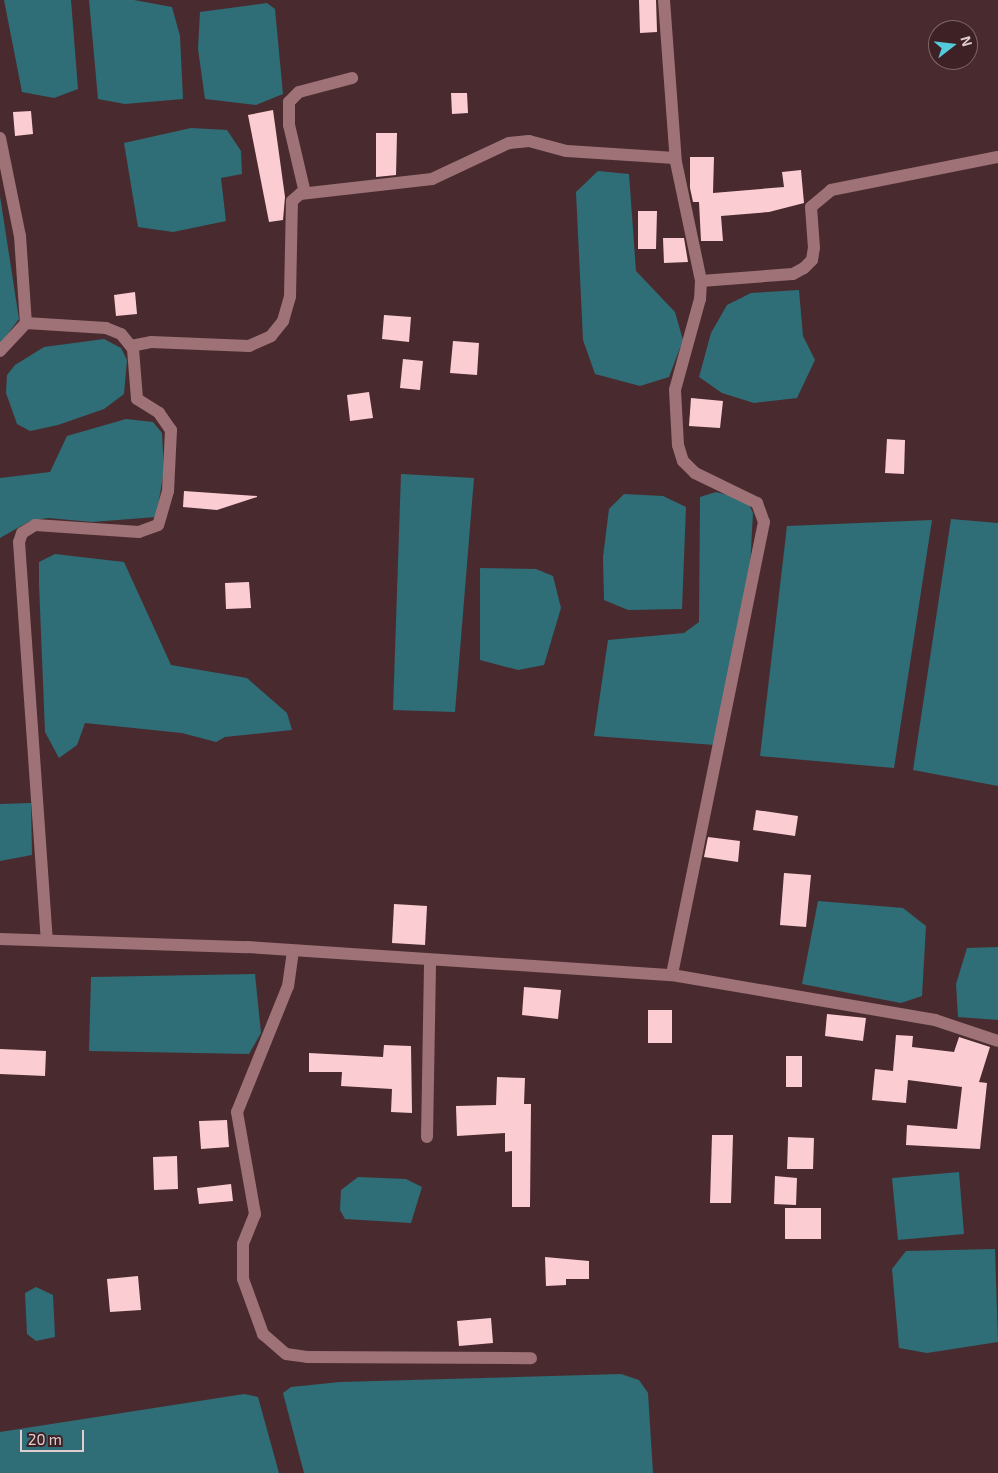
<!DOCTYPE html>
<style>
body{margin:0}
#map{position:relative;width:998px;height:1473px;overflow:hidden;background:#492b2f;font-family:"Exo 2",sans-serif}
div>[style]{position:absolute}
.water>*{inset:0;background:#2f6d77}
.building>*{inset:0;background:#fbcdd2}
.minor>*{height:12px;margin:-6px;padding:0 6px;transform-origin:6px;border-radius:6px;background:#9e7276}
span{translate:-50% -50%;white-space:nowrap;text-align:center;line-height:1.15;-webkit-text-stroke:5px #3e2125;paint-order:stroke}
.north{position:absolute;left:928px;top:20px;width:50px;height:50px;box-sizing:border-box;background:#3e2125;border:1px solid #7f6669;border-radius:50%;rotate:74deg;font-size:14px;font-weight:700;line-height:20px;text-align:center;color:#e1cdcf}
.north::after{content:'';display:block;margin:auto;width:18px;height:22px;background:#54cadd;clip-path:polygon(50% 0,100% 100%,50% 72%,0 100%)}
.scale{position:absolute;left:20px;top:1430px;width:64px;height:22px;box-sizing:border-box;border:2px solid #e1cdcf;border-top:0;padding-left:6px;font-size:15px;line-height:18px;white-space:nowrap;color:#e1cdcf;-webkit-text-stroke:4px #3e2125;paint-order:stroke}
</style>
<div id="map">
<div class="water">
<i style="clip-path:polygon(4px 0,71px 0,78px 89px,54px 98px,22px 92px)"></i>
<i style="clip-path:polygon(89px 0,134px 0,172px 7px,180px 36px,183px 99px,125px 104px,98px 99px)"></i>
<i style="clip-path:polygon(267px 3px,275px 9px,283px 94px,256px 105px,205px 99px,198px 49px,200px 12px)"></i>
<i style="clip-path:polygon(191px 128px,227px 130px,241px 151px,242px 174px,221px 178px,226px 221px,173px 232px,138px 227px,124px 143px)"></i>
<i style="clip-path:polygon(598px 171px,629px 174px,636px 271px,675px 312px,683px 340px,669px 377px,640px 386px,595px 374px,583px 340px,576px 192px)"></i>
<i style="clip-path:polygon(0 196px,19px 319px,0 344px)"></i>
<i style="clip-path:polygon(799px 290px,803px 336px,815px 360px,797px 398px,754px 403px,722px 393px,699px 377px,711px 333px,727px 305px,751px 293px)"></i>
<i style="clip-path:polygon(104px 339px,121px 348px,127px 360px,124px 394px,104px 409px,58px 425px,30px 431px,17px 424px,6px 393px,7px 375px,15px 365px,44px 347px)"></i>
<i style="clip-path:polygon(126px 419px,153px 422px,162px 433px,164px 471px,156px 517px,92px 522px,48px 518px,30px 521px,0 538px,0 478px,50px 472px,67px 436px)"></i>
<i style="clip-path:polygon(401px 474px,474px 478px,455px 712px,393px 710px)"></i>
<i style="clip-path:polygon(716px 492px,747px 500px,753px 513px,750px 568px,715px 745px,594px 736px,608px 640px,684px 633px,699px 622px,700px 497px)"></i>
<i style="clip-path:polygon(624px 494px,663px 496px,686px 507px,682px 609px,628px 610px,604px 600px,603px 557px,609px 509px)"></i>
<i style="clip-path:polygon(951px 519px,998px 523px,998px 786px,913px 770px)"></i>
<i style="clip-path:polygon(932px 520px,894px 768px,760px 756px,787px 526px)"></i>
<i style="clip-path:polygon(55px 554px,124px 562px,171px 665px,247px 678px,287px 713px,292px 730px,225px 737px,216px 742px,182px 733px,85px 723px,77px 745px,59px 758px,45px 732px,39px 584px,39px 562px)"></i>
<i style="clip-path:polygon(480px 568px,536px 569px,553px 576px,561px 608px,544px 665px,518px 670px,480px 660px)"></i>
<i style="clip-path:polygon(31px 803px,32px 855px,0 861px,0 804px)"></i>
<i style="clip-path:polygon(818px 901px,903px 908px,926px 926px,922px 996px,901px 1003px,802px 984px)"></i>
<i style="clip-path:polygon(998px 947px,998px 1020px,958px 1017px,956px 984px,967px 948px)"></i>
<i style="clip-path:polygon(255px 974px,261px 1033px,249px 1054px,89px 1051px,91px 977px)"></i>
<i style="clip-path:polygon(959px 1172px,964px 1234px,898px 1240px,892px 1178px)"></i>
<i style="clip-path:polygon(358px 1177px,406px 1179px,422px 1187px,411px 1223px,345px 1219px,340px 1210px,341px 1190px)"></i>
<i style="clip-path:polygon(995px 1249px,998px 1342px,927px 1353px,899px 1348px,892px 1269px,906px 1251px)"></i>
<i style="clip-path:polygon(36px 1287px,53px 1295px,55px 1337px,36px 1341px,27px 1334px,25px 1293px)"></i>
<i style="clip-path:polygon(621px 1374px,639px 1380px,648px 1393px,653px 1473px,304px 1473px,283px 1393px,291px 1387px,340px 1382px)"></i>
<i style="clip-path:polygon(244px 1394px,258px 1397px,279px 1473px,0 1473px,0 1432px)"></i>
</div>
<div class="building">
<i style="clip-path:polygon(639px 0,656px 0,657px 32px,640px 33px)"></i>
<i style="clip-path:polygon(451px 93px,467px 93px,468px 113px,452px 114px)"></i>
<i style="clip-path:polygon(273px 110px,285px 197px,283px 220px,269px 222px,248px 115px)"></i>
<i style="clip-path:polygon(31px 111px,33px 134px,15px 136px,13px 112px)"></i>
<i style="clip-path:polygon(376px 133px,397px 133px,396px 175px,376px 177px)"></i>
<i style="clip-path:polygon(690px 157px,714px 157px,713px 193px,784px 187px,782px 172px,801px 170px,804px 203px,769px 212px,721px 216px,723px 241px,701px 241px,699px 202px,693px 202px,690px 188px)"></i>
<i style="clip-path:polygon(638px 211px,657px 211px,656px 249px,638px 249px)"></i>
<i style="clip-path:polygon(663px 238px,684px 238px,688px 262px,664px 263px)"></i>
<i style="clip-path:polygon(135px 292px,137px 314px,116px 316px,114px 295px)"></i>
<i style="clip-path:polygon(384px 315px,411px 317px,409px 342px,382px 339px)"></i>
<i style="clip-path:polygon(453px 341px,479px 343px,477px 375px,450px 373px)"></i>
<i style="clip-path:polygon(403px 359px,423px 361px,420px 390px,400px 388px)"></i>
<i style="clip-path:polygon(369px 392px,373px 418px,350px 421px,347px 395px)"></i>
<i style="clip-path:polygon(691px 398px,723px 401px,720px 428px,689px 426px)"></i>
<i style="clip-path:polygon(887px 439px,905px 440px,904px 474px,885px 473px)"></i>
<i style="clip-path:polygon(184px 491px,257px 496px,257px 497px,217px 510px,183px 507px)"></i>
<i style="clip-path:polygon(249px 582px,251px 608px,226px 609px,225px 583px)"></i>
<i style="clip-path:polygon(756px 810px,798px 816px,795px 836px,753px 830px)"></i>
<i style="clip-path:polygon(708px 837px,740px 841px,738px 862px,704px 857px)"></i>
<i style="clip-path:polygon(784px 873px,811px 875px,806px 927px,780px 925px)"></i>
<i style="clip-path:polygon(394px 904px,427px 906px,425px 945px,392px 943px)"></i>
<i style="clip-path:polygon(524px 987px,561px 990px,558px 1019px,522px 1015px)"></i>
<i style="clip-path:polygon(648px 1010px,672px 1010px,672px 1043px,648px 1043px)"></i>
<i style="clip-path:polygon(827px 1014px,866px 1018px,863px 1041px,825px 1036px)"></i>
<i style="clip-path:polygon(896px 1035px,913px 1036px,912px 1047px,954px 1052px,959px 1037px,990px 1047px,979px 1082px,987px 1083px,980px 1149px,906px 1145px,907px 1125px,957px 1129px,962px 1087px,908px 1080px,906px 1103px,872px 1100px,875px 1069px,893px 1071px)"></i>
<i style="clip-path:polygon(384px 1045px,411px 1046px,412px 1113px,391px 1112px,392px 1089px,341px 1086px,342px 1072px,309px 1072px,309px 1053px,383px 1057px)"></i>
<i style="clip-path:polygon(0 1049px,46px 1051px,45px 1076px,0 1074px)"></i>
<i style="clip-path:polygon(786px 1056px,802px 1056px,802px 1087px,786px 1087px)"></i>
<i style="clip-path:polygon(497px 1077px,525px 1078px,524px 1104px,531px 1104px,530px 1207px,512px 1207px,512px 1151px,505px 1152px,505px 1133px,457px 1136px,456px 1106px,496px 1105px)"></i>
<i style="clip-path:polygon(227px 1120px,229px 1147px,201px 1149px,199px 1121px)"></i>
<i style="clip-path:polygon(712px 1135px,733px 1135px,731px 1203px,710px 1203px)"></i>
<i style="clip-path:polygon(788px 1137px,814px 1138px,813px 1169px,787px 1169px)"></i>
<i style="clip-path:polygon(177px 1156px,178px 1189px,154px 1190px,153px 1157px)"></i>
<i style="clip-path:polygon(775px 1176px,797px 1178px,796px 1205px,774px 1204px)"></i>
<i style="clip-path:polygon(231px 1184px,233px 1201px,199px 1204px,197px 1188px)"></i>
<i style="clip-path:polygon(785px 1208px,821px 1208px,821px 1239px,785px 1239px)"></i>
<i style="clip-path:polygon(545px 1257px,589px 1261px,589px 1279px,566px 1279px,566px 1285px,546px 1286px)"></i>
<i style="clip-path:polygon(138px 1276px,141px 1310px,110px 1312px,107px 1279px)"></i>
<i style="clip-path:polygon(491px 1318px,493px 1343px,459px 1346px,457px 1321px)"></i>
</div>
<div class="minor">
<i style="left:664px;top:0;width:162px;rotate:85.8deg"></i>
<i style="left:676px;top:162px;width:122px;rotate:78.1deg"></i>
<i style="left:701px;top:281px;width:18px;rotate:93deg"></i>
<i style="left:700px;top:299px;width:94px;rotate:105.4deg"></i>
<i style="left:675px;top:390px;width:55px;rotate:86.9deg"></i>
<i style="left:678px;top:445px;width:17px;rotate:73deg"></i>
<i style="left:683px;top:461px;width:17px;rotate:45deg"></i>
<i style="left:695px;top:473px;width:69px;rotate:25.8deg"></i>
<i style="left:757px;top:503px;width:20px;rotate:70deg"></i>
<i style="left:764px;top:522px;width:462px;rotate:101.5deg"></i>
<i style="left:0;top:138px;width:100px;rotate:78.5deg"></i>
<i style="left:20px;top:236px;width:87px;rotate:86.1deg"></i>
<i style="left:305px;top:193px;width:70px;rotate:-103.2deg"></i>
<i style="left:289px;top:125px;width:23px;rotate:-90deg"></i>
<i style="left:289px;top:102px;width:14px;rotate:-45deg"></i>
<i style="left:299px;top:92px;width:55px;rotate:-14.8deg"></i>
<i style="left:701px;top:281px;width:92px;rotate:-4.4deg"></i>
<i style="left:793px;top:274px;width:13px;rotate:-29deg"></i>
<i style="left:804px;top:268px;width:11px;rotate:-45deg"></i>
<i style="left:812px;top:260px;width:12px;rotate:-81deg"></i>
<i style="left:814px;top:248px;width:41px;rotate:-94.2deg"></i>
<i style="left:811px;top:207px;width:26px;rotate:-40deg"></i>
<i style="left:831px;top:190px;width:170px;rotate:-11.2deg"></i>
<i style="left:131px;top:346px;width:20px;rotate:-11deg"></i>
<i style="left:151px;top:342px;width:98px;rotate:2.3deg"></i>
<i style="left:249px;top:346px;width:24px;rotate:-24deg"></i>
<i style="left:271px;top:336px;width:19px;rotate:-51deg"></i>
<i style="left:283px;top:321px;width:26px;rotate:-74deg"></i>
<i style="left:290px;top:296px;width:95px;rotate:-88.8deg"></i>
<i style="left:292px;top:201px;width:11px;rotate:-41deg"></i>
<i style="left:300px;top:194px;width:133px;rotate:-6.5deg"></i>
<i style="left:432px;top:179px;width:85px;rotate:-25.1deg"></i>
<i style="left:509px;top:143px;width:20px;rotate:-6deg"></i>
<i style="left:529px;top:141px;width:39px;rotate:15deg"></i>
<i style="left:567px;top:151px;width:108px;rotate:3.7deg"></i>
<i style="left:0;top:351px;width:38px;rotate:-47deg"></i>
<i style="left:26px;top:323px;width:80px;rotate:3.6deg"></i>
<i style="left:106px;top:328px;width:16px;rotate:22deg"></i>
<i style="left:121px;top:334px;width:19px;rotate:51deg"></i>
<i style="left:133px;top:349px;width:50px;rotate:85.4deg"></i>
<i style="left:137px;top:399px;width:26px;rotate:32deg"></i>
<i style="left:159px;top:413px;width:21px;rotate:55deg"></i>
<i style="left:171px;top:430px;width:61px;rotate:92.8deg"></i>
<i style="left:168px;top:491px;width:35px;rotate:106deg"></i>
<i style="left:158px;top:525px;width:20px;rotate:160deg"></i>
<i style="left:139px;top:532px;width:104px;rotate:-176.1deg"></i>
<i style="left:35px;top:525px;width:15px;rotate:148deg"></i>
<i style="left:22px;top:533px;width:9px;rotate:108deg"></i>
<i style="left:19px;top:542px;width:399px;rotate:86deg"></i>
<i style="left:0;top:939px;width:247px;rotate:1.9deg"></i>
<i style="left:247px;top:947px;width:426px;rotate:3.8deg"></i>
<i style="left:672px;top:975px;width:267px;rotate:9.7deg"></i>
<i style="left:935px;top:1020px;width:66px;rotate:18.4deg"></i>
<i style="left:293px;top:951px;width:35px;rotate:98deg"></i>
<i style="left:288px;top:986px;width:136px;rotate:112deg"></i>
<i style="left:237px;top:1112px;width:104px;rotate:80deg"></i>
<i style="left:255px;top:1214px;width:32px;rotate:112deg"></i>
<i style="left:243px;top:1244px;width:35px;rotate:90deg"></i>
<i style="left:243px;top:1279px;width:59px;rotate:70deg"></i>
<i style="left:263px;top:1334px;width:30px;rotate:41deg"></i>
<i style="left:286px;top:1354px;width:21px;rotate:8deg"></i>
<i style="left:307px;top:1357px;width:224px;rotate:0.3deg"></i>
<i style="left:427px;top:1137px;width:176px;rotate:-89deg"></i>
</div>
<div class="north">N</div>
<div class="scale">20 m</div>
</div>
